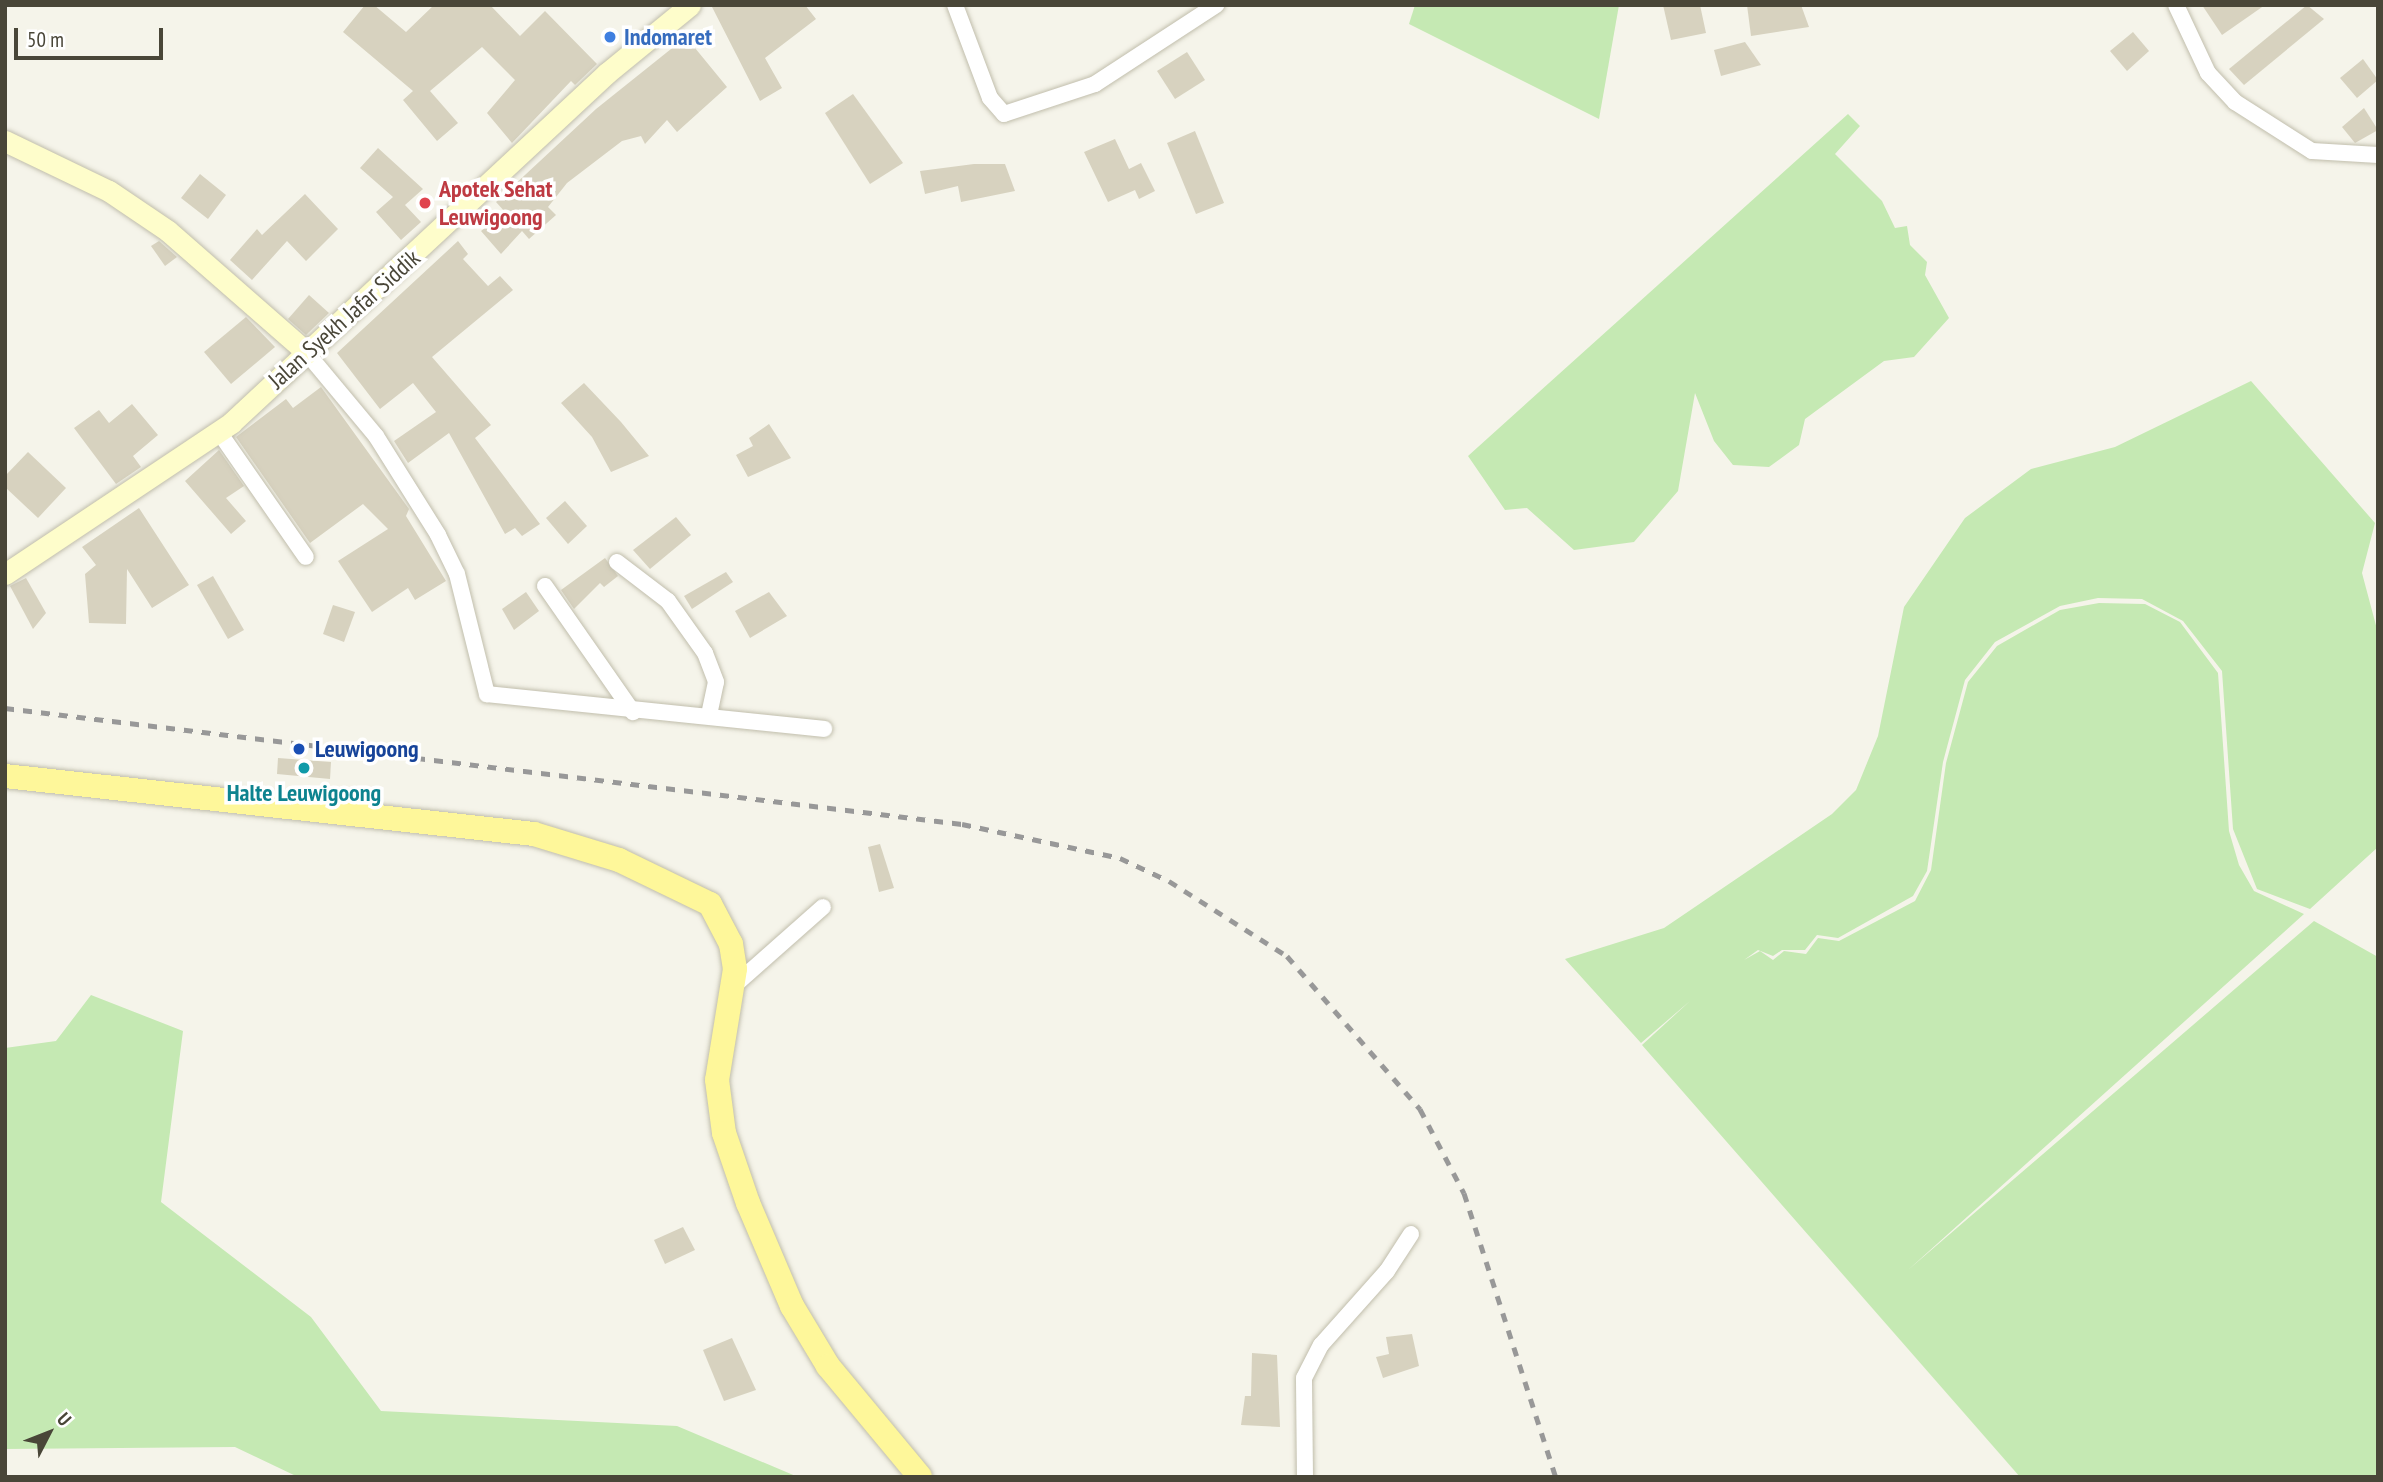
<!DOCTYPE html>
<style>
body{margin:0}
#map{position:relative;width:2383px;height:1482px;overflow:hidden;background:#f5f4ea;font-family:"PT Sans Narrow",sans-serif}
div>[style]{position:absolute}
.green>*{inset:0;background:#c5e9b3}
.building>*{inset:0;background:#d7d2bf}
.roads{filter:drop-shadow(0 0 2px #c1beac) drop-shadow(0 0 2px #c1beac)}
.street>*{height:16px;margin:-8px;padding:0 8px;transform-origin:8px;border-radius:8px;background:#fff}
.secondary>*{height:21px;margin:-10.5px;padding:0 10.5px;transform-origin:10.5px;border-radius:10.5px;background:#fefdcb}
.primary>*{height:24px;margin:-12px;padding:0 12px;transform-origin:12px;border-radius:12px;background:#fef79a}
.rail>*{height:5px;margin-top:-2.5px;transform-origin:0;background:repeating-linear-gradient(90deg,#989898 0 9px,transparent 0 18px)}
.dots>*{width:19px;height:19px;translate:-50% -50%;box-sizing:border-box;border:4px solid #fff;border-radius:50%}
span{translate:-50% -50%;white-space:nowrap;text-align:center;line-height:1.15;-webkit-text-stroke:7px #fff;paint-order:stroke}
.shop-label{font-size:24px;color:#366cbe;font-weight:700}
.left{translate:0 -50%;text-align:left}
.health-label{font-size:24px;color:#be3a42;font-weight:700}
.street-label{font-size:24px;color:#494638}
.transit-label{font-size:24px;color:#164399;font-weight:700}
.culture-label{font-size:24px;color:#0d838f;font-weight:700}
.frame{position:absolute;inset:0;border:7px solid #494638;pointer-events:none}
.north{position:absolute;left:14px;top:1398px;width:70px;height:70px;-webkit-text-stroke:5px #fff;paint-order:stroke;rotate:48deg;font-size:19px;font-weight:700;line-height:28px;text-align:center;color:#494638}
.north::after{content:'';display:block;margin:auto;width:24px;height:32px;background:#494638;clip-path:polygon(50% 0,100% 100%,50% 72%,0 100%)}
.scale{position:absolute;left:14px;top:28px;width:149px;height:32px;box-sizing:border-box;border:4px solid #494638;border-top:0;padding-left:9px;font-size:21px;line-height:24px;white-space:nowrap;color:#494638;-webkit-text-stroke:5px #fff;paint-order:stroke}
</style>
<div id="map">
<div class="green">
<i style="clip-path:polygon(1415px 5px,1619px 5px,1599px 119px,1409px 24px)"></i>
<i style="clip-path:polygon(1848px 114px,1860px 126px,1835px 154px,1882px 201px,1895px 228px,1907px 226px,1910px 245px,1927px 262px,1925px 275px,1949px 318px,1914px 357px,1884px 361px,1805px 419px,1799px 445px,1769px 467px,1733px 465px,1714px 441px,1695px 393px,1678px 491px,1634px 542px,1574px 550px,1527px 508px,1505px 510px,1468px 456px)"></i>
<i style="clip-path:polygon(2251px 381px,2375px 523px,2362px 573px,2378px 633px,2378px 847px,2310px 909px,2257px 889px,2233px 829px,2222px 671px,2183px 621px,2142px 599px,2098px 598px,2060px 606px,1995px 642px,1965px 680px,1943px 762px,1927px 871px,1913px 896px,1838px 938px,1817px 935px,1805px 950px,1782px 950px,1773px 956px,1758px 950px,1744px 960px,1760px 951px,1773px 960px,1784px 951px,1806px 954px,1818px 938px,1839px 941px,1915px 901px,1931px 870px,1946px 763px,1968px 682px,1997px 646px,2060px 610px,2099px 603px,2145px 604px,2180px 622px,2218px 673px,2229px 831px,2239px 865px,2254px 891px,2304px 914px,1908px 1270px,2314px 921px,2378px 957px,2378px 1477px,2020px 1477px,1642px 1045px,1690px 1001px,1641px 1043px,1565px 959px,1664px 928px,1832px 814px,1856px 790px,1878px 736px,1904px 607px,1965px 518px,2031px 469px,2115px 447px)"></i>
<i style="clip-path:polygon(91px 995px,183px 1031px,161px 1202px,311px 1317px,381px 1411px,677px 1426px,798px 1477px,298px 1477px,235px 1447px,5px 1449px,5px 1048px,56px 1041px)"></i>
</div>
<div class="building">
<i style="clip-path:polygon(365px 5px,374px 5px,406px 32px,434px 5px,490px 5px,520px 36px,545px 11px,597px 64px,575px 85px,571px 81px,512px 143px,487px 113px,515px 80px,482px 47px,430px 91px,458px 123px,437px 141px,403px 100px,413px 91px,343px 32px)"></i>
<i style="clip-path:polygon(711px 5px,805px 5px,816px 19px,765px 58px,782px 88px,760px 101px)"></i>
<i style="clip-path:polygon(1663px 5px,1700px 5px,1706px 33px,1671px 40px)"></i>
<i style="clip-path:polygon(1747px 5px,1801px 5px,1809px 27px,1751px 36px)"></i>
<i style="clip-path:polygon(2202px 5px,2265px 5px,2222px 35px)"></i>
<i style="clip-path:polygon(2307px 5px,2324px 19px,2244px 85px,2229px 69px)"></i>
<i style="clip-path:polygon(2133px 32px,2149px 51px,2127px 71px,2110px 51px)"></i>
<i style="clip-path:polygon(686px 37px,727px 87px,677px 132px,667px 120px,645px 144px,641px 136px,622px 141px,567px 183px,548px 207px,556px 215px,529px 239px,522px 231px,501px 254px,481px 231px,505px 212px,496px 202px,596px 109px)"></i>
<i style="clip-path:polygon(1745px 42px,1761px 65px,1721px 76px,1714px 50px)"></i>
<i style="clip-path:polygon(1187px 52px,1205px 80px,1175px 99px,1157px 71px)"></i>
<i style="clip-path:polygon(2363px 59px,2378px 80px,2357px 98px,2340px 78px)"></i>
<i style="clip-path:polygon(853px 94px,903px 163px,870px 184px,825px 113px)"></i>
<i style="clip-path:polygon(2364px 108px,2378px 130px,2355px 143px,2342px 127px)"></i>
<i style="clip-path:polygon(1195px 131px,1224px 203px,1196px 214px,1167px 143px)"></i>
<i style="clip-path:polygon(1115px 139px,1129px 169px,1141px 163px,1155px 191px,1139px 199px,1135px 190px,1108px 202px,1084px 152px)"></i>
<i style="clip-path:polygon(378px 148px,423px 189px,405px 205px,421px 222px,401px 240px,376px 212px,393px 197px,360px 168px)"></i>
<i style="clip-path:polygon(974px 164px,1005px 164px,1015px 191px,961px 202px,958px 186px,925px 194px,920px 171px)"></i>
<i style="clip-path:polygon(200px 174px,226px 195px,208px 219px,181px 198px)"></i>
<i style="clip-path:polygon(305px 194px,338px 229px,306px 261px,287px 241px,252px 280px,230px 260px,257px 229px,262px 235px)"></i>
<i style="clip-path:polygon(159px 241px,177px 257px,165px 266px,151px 246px)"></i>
<i style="clip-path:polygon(458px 241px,468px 254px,463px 259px,488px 286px,500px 276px,513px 290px,432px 357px,491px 425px,475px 438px,540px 524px,522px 536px,515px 528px,505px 534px,449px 433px,408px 463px,394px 441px,436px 412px,413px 383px,380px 409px,337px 353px)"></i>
<i style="clip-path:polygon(309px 295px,329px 313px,306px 335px,288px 319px)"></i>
<i style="clip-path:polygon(246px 317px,275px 347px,231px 384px,204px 352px)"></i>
<i style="clip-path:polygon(584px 383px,621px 422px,649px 456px,611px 472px,592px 437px,561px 403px)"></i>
<i style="clip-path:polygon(321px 387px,409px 509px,406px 516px,446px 581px,415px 600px,408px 588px,372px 612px,338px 561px,388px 529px,363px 504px,310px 543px,236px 437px,286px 399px,293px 408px)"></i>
<i style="clip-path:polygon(132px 404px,158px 435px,133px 456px,141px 467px,116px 484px,74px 428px,99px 410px,109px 423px)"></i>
<i style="clip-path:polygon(769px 424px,791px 458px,748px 477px,736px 455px,753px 446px,749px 438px)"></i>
<i style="clip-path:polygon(219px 450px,244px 486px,226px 498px,246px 521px,231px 534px,185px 481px)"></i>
<i style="clip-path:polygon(28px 452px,66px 488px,38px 518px,5px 487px,5px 476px)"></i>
<i style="clip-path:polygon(565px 501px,587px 526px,568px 544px,546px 518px)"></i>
<i style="clip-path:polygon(139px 508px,189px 585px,152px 608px,127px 569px,126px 624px,89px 623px,85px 574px,96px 565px,82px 547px)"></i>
<i style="clip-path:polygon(676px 517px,691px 535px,650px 569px,633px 550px)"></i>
<i style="clip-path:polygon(605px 558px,618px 576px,604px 587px,600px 583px,574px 609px,561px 590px)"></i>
<i style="clip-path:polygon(726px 572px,733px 582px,692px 609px,684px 596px)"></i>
<i style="clip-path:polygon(213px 576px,244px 630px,228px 639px,197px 585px)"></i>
<i style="clip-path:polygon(26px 578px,46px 613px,33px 629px,10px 586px)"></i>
<i style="clip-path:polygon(526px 592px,539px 611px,514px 630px,502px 609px)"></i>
<i style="clip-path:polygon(769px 592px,787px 616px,750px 638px,735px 611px)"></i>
<i style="clip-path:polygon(333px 605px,355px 612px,344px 642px,323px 634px)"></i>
<i style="clip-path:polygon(278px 758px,331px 762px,330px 779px,277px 774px)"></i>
<i style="clip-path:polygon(880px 844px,894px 888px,879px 892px,868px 847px)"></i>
<i style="clip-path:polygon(683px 1227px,695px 1250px,665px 1264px,654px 1240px)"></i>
<i style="clip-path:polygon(1412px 1334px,1419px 1366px,1383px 1378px,1376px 1357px,1389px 1354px,1386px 1337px)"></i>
<i style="clip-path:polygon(732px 1338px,756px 1390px,724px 1401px,703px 1350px)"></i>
<i style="clip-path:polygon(1252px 1353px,1277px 1355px,1280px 1427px,1241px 1425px,1245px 1396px,1251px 1396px)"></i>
</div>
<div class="roads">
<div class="street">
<i style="left:955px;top:5px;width:99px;rotate:69.4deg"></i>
<i style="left:990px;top:98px;width:21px;rotate:49deg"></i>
<i style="left:1004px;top:114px;width:96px;rotate:-18.2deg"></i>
<i style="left:1095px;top:84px;width:145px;rotate:-33.1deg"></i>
<i style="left:2176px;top:5px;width:75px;rotate:64.8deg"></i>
<i style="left:2208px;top:73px;width:40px;rotate:47deg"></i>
<i style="left:2235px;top:102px;width:91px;rotate:32.5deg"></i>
<i style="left:2312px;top:151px;width:66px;rotate:3.5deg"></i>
<i style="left:306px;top:352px;width:109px;rotate:50.2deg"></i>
<i style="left:376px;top:436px;width:117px;rotate:57.9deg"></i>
<i style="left:438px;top:535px;width:43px;rotate:64deg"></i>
<i style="left:457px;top:574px;width:124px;rotate:76deg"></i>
<i style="left:487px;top:694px;width:339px;rotate:5.9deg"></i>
<i style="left:219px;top:432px;width:152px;rotate:55.2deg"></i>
<i style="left:617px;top:562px;width:64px;rotate:37.4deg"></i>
<i style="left:668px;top:601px;width:64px;rotate:54.6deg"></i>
<i style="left:705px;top:653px;width:31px;rotate:69deg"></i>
<i style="left:716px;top:682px;width:34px;rotate:102deg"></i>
<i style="left:545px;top:586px;width:154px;rotate:55.1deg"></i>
<i style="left:736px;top:984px;width:116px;rotate:-41.5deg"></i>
<i style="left:1305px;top:1477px;width:99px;rotate:-90.6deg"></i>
<i style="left:1304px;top:1378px;width:37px;rotate:-63deg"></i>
<i style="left:1321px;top:1345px;width:99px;rotate:-48.3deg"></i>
<i style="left:1387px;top:1271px;width:44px;rotate:-57deg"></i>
</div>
<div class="secondary">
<i style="left:5px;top:141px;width:115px;rotate:25.7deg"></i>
<i style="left:109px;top:191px;width:71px;rotate:34.1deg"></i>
<i style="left:168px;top:231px;width:184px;rotate:41.2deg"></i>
<i style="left:5px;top:574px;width:272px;rotate:-33.7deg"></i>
<i style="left:231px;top:423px;width:514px;rotate:-42.95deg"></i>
<i style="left:607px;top:73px;width:107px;rotate:-39.3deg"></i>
</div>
<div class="primary">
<i style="left:5px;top:776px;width:532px;rotate:6.26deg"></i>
<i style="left:534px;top:834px;width:89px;rotate:17deg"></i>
<i style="left:619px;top:860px;width:101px;rotate:25.8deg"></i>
<i style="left:710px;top:904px;width:45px;rotate:62.3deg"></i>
<i style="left:731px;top:944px;width:25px;rotate:81deg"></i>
<i style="left:735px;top:969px;width:112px;rotate:99.2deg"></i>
<i style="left:717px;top:1080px;width:53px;rotate:82.5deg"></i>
<i style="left:724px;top:1133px;width:74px;rotate:71.1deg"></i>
<i style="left:748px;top:1203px;width:112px;rotate:66.9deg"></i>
<i style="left:792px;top:1306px;width:70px;rotate:59deg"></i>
<i style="left:828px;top:1366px;width:144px;rotate:50.3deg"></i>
</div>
</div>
<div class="rail">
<i style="left:5px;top:708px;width:964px;rotate:6.91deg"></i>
<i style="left:962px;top:824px;width:162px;rotate:12.1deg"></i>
<i style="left:1120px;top:858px;width:54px;rotate:25.1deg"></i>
<i style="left:1169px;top:881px;width:140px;rotate:32.4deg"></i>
<i style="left:1287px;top:956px;width:203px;rotate:49deg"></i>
<i style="left:1420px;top:1109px;width:95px;rotate:62.4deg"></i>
<i style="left:1464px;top:1193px;width:299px;rotate:72.1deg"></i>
</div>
<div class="dots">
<i style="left:610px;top:37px;background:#3f7fe0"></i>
<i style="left:425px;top:203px;background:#e0444e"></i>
<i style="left:299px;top:749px;background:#1a4fb4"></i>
<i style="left:304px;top:768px;background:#0f9aa8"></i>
</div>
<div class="shop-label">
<span class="left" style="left:624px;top:37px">Indomaret</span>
</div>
<div class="health-label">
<span class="left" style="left:439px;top:203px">Apotek Sehat<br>Leuwigoong</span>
</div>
<div class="street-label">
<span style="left:344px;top:319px;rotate:-42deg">Jalan Syekh Jafar Siddik</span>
</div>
<div class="transit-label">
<span class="left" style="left:315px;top:749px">Leuwigoong</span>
</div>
<div class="culture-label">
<span style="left:304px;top:793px">Halte Leuwigoong</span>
</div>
<div class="frame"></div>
<div class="north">U</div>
<div class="scale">50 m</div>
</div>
